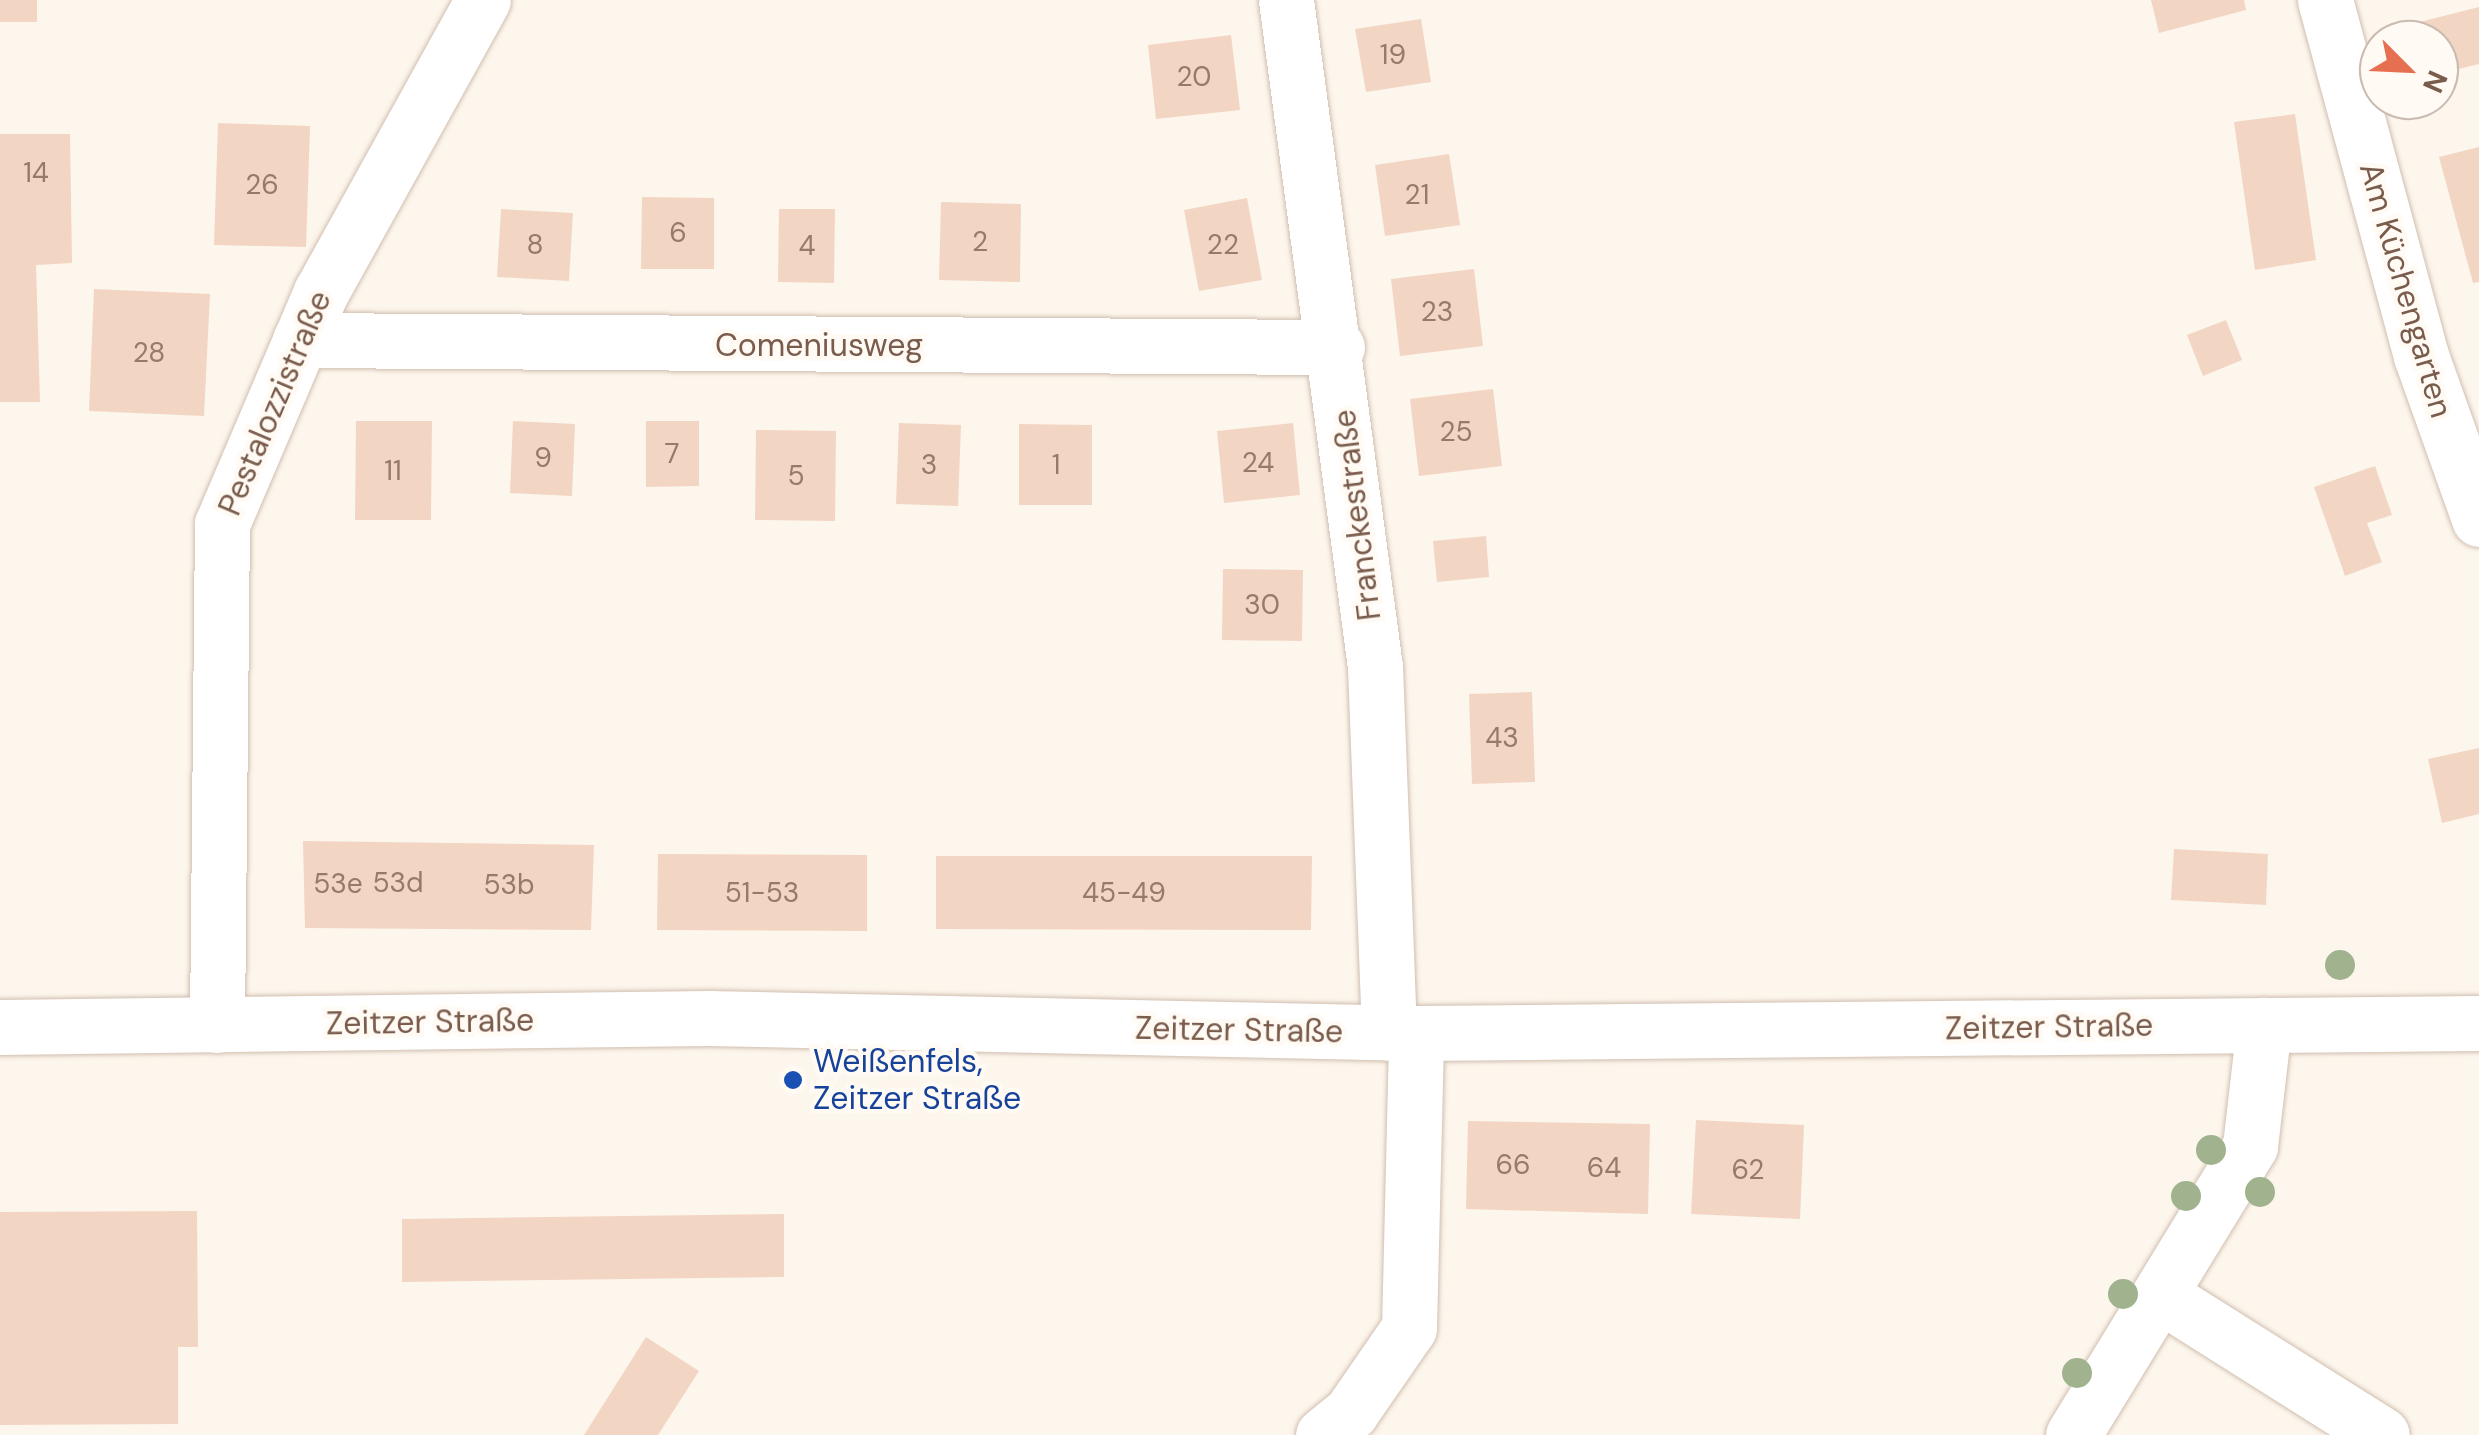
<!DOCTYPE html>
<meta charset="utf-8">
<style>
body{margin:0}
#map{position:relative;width:2479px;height:1435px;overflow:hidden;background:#fdf6ec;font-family:"DM Sans",sans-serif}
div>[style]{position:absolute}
.building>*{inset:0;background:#f3d5c3}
.roads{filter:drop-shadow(0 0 2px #d1beb0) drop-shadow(0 0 2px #d1beb0)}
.minor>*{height:55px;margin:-27.5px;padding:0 27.5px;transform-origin:27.5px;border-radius:27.5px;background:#fff}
.trees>*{width:30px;height:30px;margin:-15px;border-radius:50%;background:#a0b28e}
.dots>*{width:28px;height:28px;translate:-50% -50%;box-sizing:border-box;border:5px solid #fffaf3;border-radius:50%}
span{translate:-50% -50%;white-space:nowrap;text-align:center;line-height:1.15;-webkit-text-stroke:9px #fffaf3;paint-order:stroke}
.number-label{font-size:28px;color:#987a6a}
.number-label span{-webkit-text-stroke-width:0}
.street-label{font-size:32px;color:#7a5c4d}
.transit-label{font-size:32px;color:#164399}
.left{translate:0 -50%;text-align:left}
.north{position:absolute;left:2359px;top:20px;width:100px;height:100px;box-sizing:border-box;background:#fffaf3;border:2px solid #cabbb1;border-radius:50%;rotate:114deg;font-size:28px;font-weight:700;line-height:40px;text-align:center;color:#7a5c4d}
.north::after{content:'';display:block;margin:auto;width:35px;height:45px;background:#e76f51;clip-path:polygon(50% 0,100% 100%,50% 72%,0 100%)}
</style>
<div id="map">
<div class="building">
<i style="clip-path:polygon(0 0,37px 0,37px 22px,0 22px)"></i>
<i style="clip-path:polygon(2151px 0,2244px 0,2246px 10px,2159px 33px)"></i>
<i style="clip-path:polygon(2479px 7px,2479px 64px,2439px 74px,2439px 40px,2407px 40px,2404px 26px)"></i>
<i style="clip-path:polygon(1421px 19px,1431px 82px,1366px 92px,1355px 29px)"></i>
<i style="clip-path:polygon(1231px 35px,1240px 110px,1156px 119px,1148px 45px)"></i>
<i style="clip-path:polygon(2295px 114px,2316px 260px,2255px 270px,2234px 122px)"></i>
<i style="clip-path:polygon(218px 123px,310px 126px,306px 247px,214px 245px)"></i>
<i style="clip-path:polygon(0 134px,70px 134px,72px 263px,36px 265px,40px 402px,0 402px)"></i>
<i style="clip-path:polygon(2479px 147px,2479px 282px,2473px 283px,2439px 157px)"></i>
<i style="clip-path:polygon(1449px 154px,1460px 225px,1385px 236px,1375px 165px)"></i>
<i style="clip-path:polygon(642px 197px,714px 198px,714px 269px,641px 269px)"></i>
<i style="clip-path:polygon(1247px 198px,1262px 280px,1199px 291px,1184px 210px)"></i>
<i style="clip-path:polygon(941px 202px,1021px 204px,1020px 282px,939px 280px)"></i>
<i style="clip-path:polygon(501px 209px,573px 213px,569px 281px,497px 277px)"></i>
<i style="clip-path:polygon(779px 209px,835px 209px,834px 283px,778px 282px)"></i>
<i style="clip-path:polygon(1474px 269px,1483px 346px,1400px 356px,1391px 279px)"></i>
<i style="clip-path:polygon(94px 289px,210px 294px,204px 416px,89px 411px)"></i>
<i style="clip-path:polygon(2226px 320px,2242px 360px,2203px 376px,2187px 335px)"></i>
<i style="clip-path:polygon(1493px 389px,1502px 466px,1419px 476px,1410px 399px)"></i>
<i style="clip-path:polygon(356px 421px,432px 421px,431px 520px,355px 520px)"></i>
<i style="clip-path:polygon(513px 421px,575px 424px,572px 496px,510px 493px)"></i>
<i style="clip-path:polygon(646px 421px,699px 421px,699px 486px,646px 487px)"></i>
<i style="clip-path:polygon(899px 423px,961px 425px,958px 506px,896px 504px)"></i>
<i style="clip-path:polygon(1293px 423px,1300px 495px,1224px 503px,1217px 431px)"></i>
<i style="clip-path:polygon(1019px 424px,1092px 425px,1092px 505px,1019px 505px)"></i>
<i style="clip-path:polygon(756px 430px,836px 431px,835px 521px,755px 520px)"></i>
<i style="clip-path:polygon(2375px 466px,2392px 515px,2367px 523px,2382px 562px,2345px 576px,2314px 487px)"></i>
<i style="clip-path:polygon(1486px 536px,1489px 577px,1437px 582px,1433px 541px)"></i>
<i style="clip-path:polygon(1223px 569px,1303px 570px,1302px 641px,1222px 640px)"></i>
<i style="clip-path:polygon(1532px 692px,1535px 782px,1472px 784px,1469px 694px)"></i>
<i style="clip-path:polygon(2479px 748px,2479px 814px,2442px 823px,2428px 759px)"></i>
<i style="clip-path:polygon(303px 841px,594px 845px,591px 930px,305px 928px)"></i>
<i style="clip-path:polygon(2174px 849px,2268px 854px,2266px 905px,2171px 900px)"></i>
<i style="clip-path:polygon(658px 854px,867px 855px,867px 931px,657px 930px)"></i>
<i style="clip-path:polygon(936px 856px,1312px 856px,1311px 930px,936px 929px)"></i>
<i style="clip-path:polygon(1696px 1120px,1804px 1125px,1800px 1219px,1691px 1214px)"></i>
<i style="clip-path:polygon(1468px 1121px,1650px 1124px,1648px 1214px,1466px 1209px)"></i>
<i style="clip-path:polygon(197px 1211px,198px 1347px,178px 1347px,178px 1424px,0 1425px,0 1212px)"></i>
<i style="clip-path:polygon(784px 1214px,784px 1277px,402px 1282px,402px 1219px)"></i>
<i style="clip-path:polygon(646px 1337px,699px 1371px,658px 1435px,584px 1435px)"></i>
</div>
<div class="roads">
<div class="minor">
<i style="left:1286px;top:0;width:673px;rotate:82.4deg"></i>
<i style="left:1375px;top:667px;width:366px;rotate:87.8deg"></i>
<i style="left:2325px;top:0;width:369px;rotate:74.9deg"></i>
<i style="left:2421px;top:356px;width:173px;rotate:70.4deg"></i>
<i style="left:300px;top:340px;width:1037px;rotate:0.39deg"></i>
<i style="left:217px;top:1025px;width:501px;rotate:-89.43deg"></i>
<i style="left:222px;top:524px;width:252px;rotate:-66.9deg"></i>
<i style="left:321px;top:292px;width:334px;rotate:-61deg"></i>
<i style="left:0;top:1027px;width:709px;rotate:-0.73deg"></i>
<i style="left:709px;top:1018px;width:707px;rotate:1.22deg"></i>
<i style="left:1416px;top:1033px;width:1063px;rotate:-0.54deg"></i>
<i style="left:2160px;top:1295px;width:262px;rotate:32.2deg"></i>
<i style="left:1323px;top:1435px;width:36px;rotate:-39deg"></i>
<i style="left:1351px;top:1412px;width:102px;rotate:-55.4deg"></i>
<i style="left:1409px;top:1328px;width:295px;rotate:-88.6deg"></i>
<i style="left:2073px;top:1435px;width:339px;rotate:-58.5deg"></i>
<i style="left:2250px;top:1146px;width:122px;rotate:-83.4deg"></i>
</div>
</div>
<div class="trees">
<i style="left:2340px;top:965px"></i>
<i style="left:2211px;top:1150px"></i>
<i style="left:2260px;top:1192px"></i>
<i style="left:2186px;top:1196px"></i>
<i style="left:2123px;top:1294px"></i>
<i style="left:2077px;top:1373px"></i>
</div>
<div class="dots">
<i style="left:793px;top:1080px;background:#1a4fb4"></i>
</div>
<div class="number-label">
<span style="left:1393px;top:55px">19</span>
<span style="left:1194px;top:77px">20</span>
<span style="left:36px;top:173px">14</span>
<span style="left:262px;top:185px">26</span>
<span style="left:1417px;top:195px">21</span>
<span style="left:678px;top:233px">6</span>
<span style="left:980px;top:242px">2</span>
<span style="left:535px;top:245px">8</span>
<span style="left:1223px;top:245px">22</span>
<span style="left:807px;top:246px">4</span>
<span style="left:1437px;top:312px">23</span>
<span style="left:149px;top:353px">28</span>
<span style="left:1456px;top:432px">25</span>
<span style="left:672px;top:454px">7</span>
<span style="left:543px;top:458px">9</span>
<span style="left:1258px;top:463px">24</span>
<span style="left:929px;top:465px">3</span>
<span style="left:1056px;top:465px">1</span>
<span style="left:393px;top:471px">11</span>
<span style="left:796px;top:476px">5</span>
<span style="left:1262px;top:605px">30</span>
<span style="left:1502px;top:738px">43</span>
<span style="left:398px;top:883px">53d</span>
<span style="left:338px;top:884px">53e</span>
<span style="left:509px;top:885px">53b</span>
<span style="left:762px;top:893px">51-53</span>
<span style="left:1124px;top:893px">45-49</span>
<span style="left:1513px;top:1165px">66</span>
<span style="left:1604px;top:1168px">64</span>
<span style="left:1748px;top:1170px">62</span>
</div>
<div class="street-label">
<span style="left:2406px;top:290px;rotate:74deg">Am Küchengarten</span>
<span style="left:819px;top:345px">Comeniusweg</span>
<span style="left:275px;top:403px;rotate:-67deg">Pestalozzistraße</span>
<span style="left:1357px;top:515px;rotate:-97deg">Franckestraße</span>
<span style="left:430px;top:1022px;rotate:-1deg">Zeitzer Straße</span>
<span style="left:2049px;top:1027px;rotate:-1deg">Zeitzer Straße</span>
<span style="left:1239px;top:1030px;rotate:1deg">Zeitzer Straße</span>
</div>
<div class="transit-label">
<span class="left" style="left:813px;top:1080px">Weißenfels,<br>Zeitzer Straße</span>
</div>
<div class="north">N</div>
</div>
